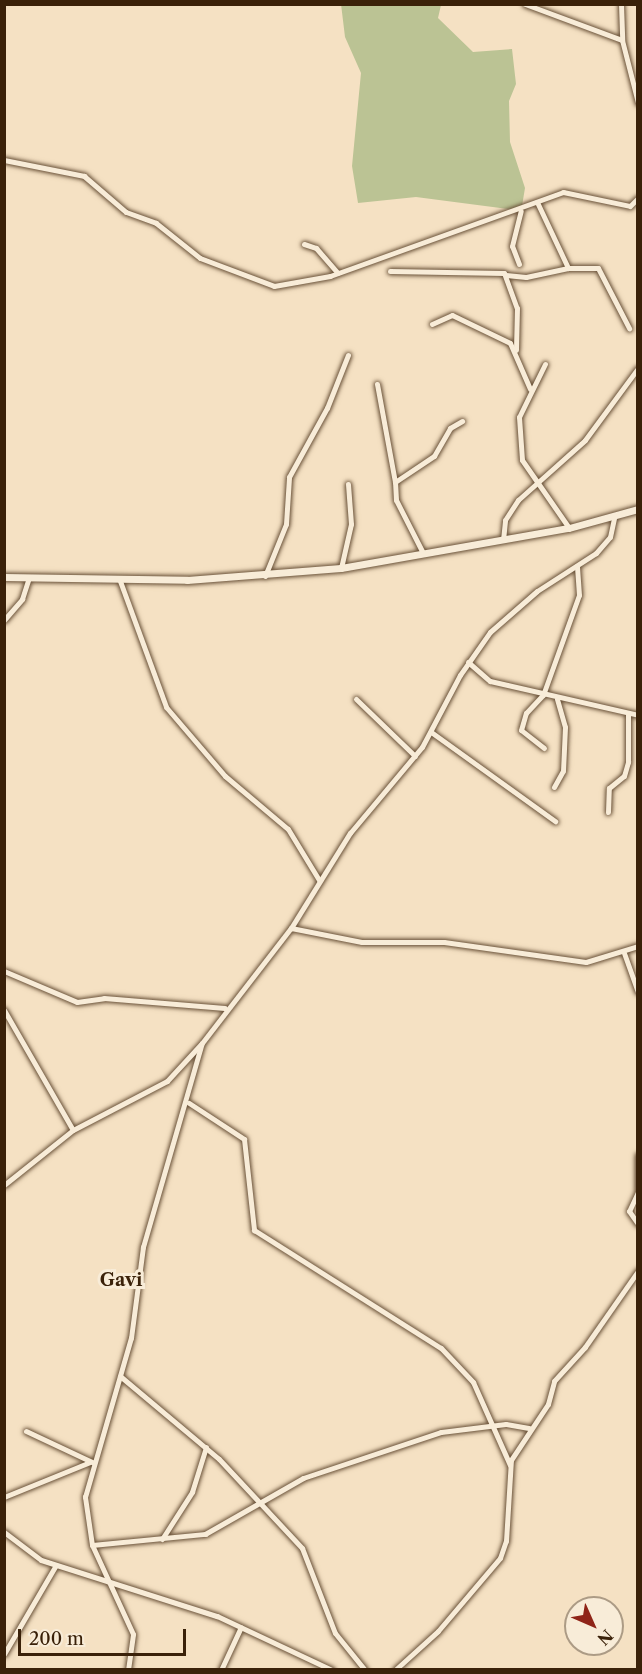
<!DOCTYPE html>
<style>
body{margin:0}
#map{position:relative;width:642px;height:1674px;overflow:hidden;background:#f5e1c3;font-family:"Libre Caslon Text",serif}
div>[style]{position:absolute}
.green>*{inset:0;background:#bbc394}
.roads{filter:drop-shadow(0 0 2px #695138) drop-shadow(0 0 2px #695138)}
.minor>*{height:5px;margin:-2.5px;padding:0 2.5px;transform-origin:2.5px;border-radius:2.5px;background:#f8ecd8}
.secondary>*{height:7px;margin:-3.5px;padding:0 3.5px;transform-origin:3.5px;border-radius:3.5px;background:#f8ecd8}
span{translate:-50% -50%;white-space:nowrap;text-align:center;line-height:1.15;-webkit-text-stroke:6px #f8ecd8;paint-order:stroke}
.quarter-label{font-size:18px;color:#3a2109;font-weight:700}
.frame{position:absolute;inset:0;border:6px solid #3a2109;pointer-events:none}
.north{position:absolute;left:564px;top:1596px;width:60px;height:60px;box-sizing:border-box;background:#f8ecd8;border:2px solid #ac9b85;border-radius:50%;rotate:135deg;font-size:16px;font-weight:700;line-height:24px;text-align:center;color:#3a2109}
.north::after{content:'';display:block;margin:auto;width:21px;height:27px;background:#8f2418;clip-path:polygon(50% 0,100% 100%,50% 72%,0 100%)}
.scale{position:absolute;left:18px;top:1629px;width:168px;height:27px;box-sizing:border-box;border:3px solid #3a2109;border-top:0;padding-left:8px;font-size:18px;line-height:21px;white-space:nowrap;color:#3a2109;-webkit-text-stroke:4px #f8ecd8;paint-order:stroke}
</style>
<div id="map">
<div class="green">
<i style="clip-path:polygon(341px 4px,441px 5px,438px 18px,473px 52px,512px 49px,516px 84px,509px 101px,510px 142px,525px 188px,522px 206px,516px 210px,416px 197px,358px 203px,352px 166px,361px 73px,345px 37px)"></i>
</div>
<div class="roads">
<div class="minor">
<i style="left:525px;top:4px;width:103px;rotate:20.4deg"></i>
<i style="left:621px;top:4px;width:36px;rotate:88deg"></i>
<i style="left:622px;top:40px;width:65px;rotate:75.7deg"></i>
<i style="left:4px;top:160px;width:82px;rotate:11.3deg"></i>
<i style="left:84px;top:176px;width:55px;rotate:40.6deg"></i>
<i style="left:126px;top:212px;width:32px;rotate:20deg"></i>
<i style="left:156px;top:223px;width:56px;rotate:38.5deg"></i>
<i style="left:200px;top:258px;width:79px;rotate:20.7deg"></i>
<i style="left:274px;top:286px;width:57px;rotate:-10.1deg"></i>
<i style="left:330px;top:276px;width:248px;rotate:-19.8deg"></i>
<i style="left:563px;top:192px;width:68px;rotate:11.8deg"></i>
<i style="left:630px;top:206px;width:11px;rotate:-45deg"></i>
<i style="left:537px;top:202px;width:73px;rotate:64.8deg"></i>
<i style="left:568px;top:268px;width:30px"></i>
<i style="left:598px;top:268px;width:68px;rotate:62.7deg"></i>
<i style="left:304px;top:244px;width:13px;rotate:18deg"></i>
<i style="left:316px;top:248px;width:33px;rotate:49deg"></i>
<i style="left:519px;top:264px;width:19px;rotate:-111deg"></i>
<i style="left:512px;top:246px;width:36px;rotate:-76deg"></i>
<i style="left:390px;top:271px;width:114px;rotate:1deg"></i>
<i style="left:504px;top:273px;width:37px;rotate:70deg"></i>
<i style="left:517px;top:308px;width:42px;rotate:91.4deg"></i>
<i style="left:506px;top:275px;width:20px;rotate:6deg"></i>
<i style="left:526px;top:277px;width:43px;rotate:-12.1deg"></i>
<i style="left:432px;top:324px;width:22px;rotate:-24deg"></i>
<i style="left:452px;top:315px;width:64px;rotate:25.8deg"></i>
<i style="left:510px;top:343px;width:50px;rotate:66.5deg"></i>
<i style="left:545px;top:364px;width:59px;rotate:116.1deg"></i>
<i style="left:519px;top:417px;width:43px;rotate:86deg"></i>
<i style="left:522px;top:460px;width:83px;rotate:55.3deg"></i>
<i style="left:377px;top:384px;width:100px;rotate:79.6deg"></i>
<i style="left:503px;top:540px;width:20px;rotate:-84deg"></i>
<i style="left:505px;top:520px;width:24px;rotate:-57deg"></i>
<i style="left:518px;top:500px;width:90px;rotate:-41.8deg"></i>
<i style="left:585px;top:440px;width:89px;rotate:-53.6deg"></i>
<i style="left:423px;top:553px;width:59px;rotate:-117deg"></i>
<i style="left:396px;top:500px;width:18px;rotate:-93deg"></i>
<i style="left:395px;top:482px;width:47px;rotate:-33.7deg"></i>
<i style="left:434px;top:456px;width:32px;rotate:-60deg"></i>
<i style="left:450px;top:428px;width:14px;rotate:-30deg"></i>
<i style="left:341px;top:568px;width:45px;rotate:-77.2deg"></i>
<i style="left:351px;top:524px;width:40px;rotate:-94.3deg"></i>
<i style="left:265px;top:576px;width:56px;rotate:-68deg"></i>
<i style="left:286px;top:524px;width:47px;rotate:-86.3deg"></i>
<i style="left:289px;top:477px;width:79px;rotate:-61.2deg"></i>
<i style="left:327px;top:408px;width:57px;rotate:-68.4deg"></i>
<i style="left:120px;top:581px;width:134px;rotate:69.9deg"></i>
<i style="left:166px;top:707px;width:91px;rotate:49.5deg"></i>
<i style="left:225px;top:776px;width:82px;rotate:40.1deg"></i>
<i style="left:288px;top:829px;width:60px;rotate:58.7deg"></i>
<i style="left:4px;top:620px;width:28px;rotate:-49deg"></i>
<i style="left:22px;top:599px;width:22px;rotate:-72deg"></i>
<i style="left:468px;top:662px;width:29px;rotate:41deg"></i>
<i style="left:490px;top:681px;width:152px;rotate:12.9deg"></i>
<i style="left:356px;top:699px;width:82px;rotate:44deg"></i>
<i style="left:431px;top:732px;width:153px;rotate:35.7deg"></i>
<i style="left:544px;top:748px;width:29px;rotate:-142deg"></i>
<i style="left:521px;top:730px;width:18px;rotate:-74deg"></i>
<i style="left:526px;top:713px;width:25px;rotate:-47deg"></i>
<i style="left:543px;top:695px;width:106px;rotate:-70.2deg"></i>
<i style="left:579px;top:595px;width:29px;rotate:-94deg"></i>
<i style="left:554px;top:787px;width:18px;rotate:-61deg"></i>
<i style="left:563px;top:771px;width:44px;rotate:-87.4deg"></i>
<i style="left:565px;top:727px;width:29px;rotate:-106deg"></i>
<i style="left:608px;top:812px;width:24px;rotate:-88deg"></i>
<i style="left:609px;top:788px;width:19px;rotate:-39deg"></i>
<i style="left:624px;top:776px;width:15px;rotate:-74deg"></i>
<i style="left:628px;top:762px;width:48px;rotate:-90deg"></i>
<i style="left:291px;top:928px;width:72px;rotate:11.2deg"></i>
<i style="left:362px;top:942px;width:82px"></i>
<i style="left:444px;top:942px;width:143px;rotate:8deg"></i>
<i style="left:586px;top:962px;width:54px;rotate:-17.1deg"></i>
<i style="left:624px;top:953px;width:41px;rotate:70.3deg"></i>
<i style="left:4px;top:971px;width:79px;rotate:23deg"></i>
<i style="left:77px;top:1002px;width:27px;rotate:-8deg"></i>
<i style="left:104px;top:998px;width:121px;rotate:4.7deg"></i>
<i style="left:4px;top:1010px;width:138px;rotate:60.1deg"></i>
<i style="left:189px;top:1103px;width:66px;rotate:33.2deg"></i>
<i style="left:244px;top:1139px;width:92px;rotate:83.7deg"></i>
<i style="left:254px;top:1230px;width:221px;rotate:32.3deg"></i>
<i style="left:441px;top:1348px;width:47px;rotate:46.7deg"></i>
<i style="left:473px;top:1382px;width:91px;rotate:66deg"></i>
<i style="left:638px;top:1155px;width:34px;rotate:90deg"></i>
<i style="left:4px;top:1185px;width:88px;rotate:-38.6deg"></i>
<i style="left:73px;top:1130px;width:106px;rotate:-27.5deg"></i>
<i style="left:167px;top:1081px;width:50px;rotate:-47.4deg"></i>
<i style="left:638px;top:1192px;width:21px;rotate:115deg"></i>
<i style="left:629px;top:1211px;width:16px;rotate:55deg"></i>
<i style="left:120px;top:1376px;width:129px;rotate:40deg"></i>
<i style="left:219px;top:1459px;width:122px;rotate:47deg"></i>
<i style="left:302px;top:1548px;width:91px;rotate:68.8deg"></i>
<i style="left:335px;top:1633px;width:48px;rotate:51deg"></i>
<i style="left:26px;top:1431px;width:73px;rotate:25.2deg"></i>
<i style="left:4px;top:1497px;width:93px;rotate:-22.1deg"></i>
<i style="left:4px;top:1532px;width:46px;rotate:37.1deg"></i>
<i style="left:41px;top:1560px;width:185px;rotate:17.7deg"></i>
<i style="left:217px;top:1616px;width:127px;rotate:25.2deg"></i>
<i style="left:162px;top:1539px;width:56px;rotate:-57.4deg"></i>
<i style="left:192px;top:1492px;width:47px;rotate:-72.7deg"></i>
<i style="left:92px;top:1545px;width:114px;rotate:-5.6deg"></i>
<i style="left:205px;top:1534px;width:113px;rotate:-29.7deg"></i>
<i style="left:303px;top:1478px;width:145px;rotate:-18.4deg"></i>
<i style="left:441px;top:1432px;width:65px;rotate:-7deg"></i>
<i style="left:506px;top:1424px;width:23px;rotate:10deg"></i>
<i style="left:4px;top:1654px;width:103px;rotate:-59.7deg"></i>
<i style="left:128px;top:1670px;width:36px;rotate:-82deg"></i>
<i style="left:133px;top:1634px;width:98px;rotate:-114.7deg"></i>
<i style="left:92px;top:1545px;width:49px;rotate:-98.3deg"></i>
<i style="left:85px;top:1497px;width:166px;rotate:-73.9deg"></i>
<i style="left:131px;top:1338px;width:92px;rotate:-82.5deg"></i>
<i style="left:143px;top:1247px;width:212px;rotate:-73.9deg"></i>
<i style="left:202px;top:1043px;width:145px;rotate:-52.3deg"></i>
<i style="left:291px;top:928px;width:112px;rotate:-58.2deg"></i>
<i style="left:350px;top:833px;width:112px;rotate:-50.1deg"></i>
<i style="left:422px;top:747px;width:81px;rotate:-62.2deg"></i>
<i style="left:460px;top:675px;width:52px;rotate:-55.1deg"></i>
<i style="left:490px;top:632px;width:62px;rotate:-41.1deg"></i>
<i style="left:537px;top:591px;width:70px;rotate:-32.8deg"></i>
<i style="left:596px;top:553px;width:21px;rotate:-49deg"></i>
<i style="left:610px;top:537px;width:19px;rotate:-78deg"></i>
<i style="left:221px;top:1670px;width:47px;rotate:-65.1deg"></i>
<i style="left:395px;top:1670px;width:58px;rotate:-42.2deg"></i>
<i style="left:438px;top:1631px;width:96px;rotate:-49.7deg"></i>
<i style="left:500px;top:1558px;width:18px;rotate:-71deg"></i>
<i style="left:506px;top:1541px;width:81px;rotate:-86.5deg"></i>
<i style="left:511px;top:1460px;width:67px;rotate:-56.5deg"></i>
<i style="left:548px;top:1404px;width:24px;rotate:-75deg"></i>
<i style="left:554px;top:1381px;width:46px;rotate:-47.6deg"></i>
<i style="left:585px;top:1347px;width:93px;rotate:-55.1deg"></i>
</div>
<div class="secondary">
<i style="left:4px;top:577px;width:183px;rotate:0.9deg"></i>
<i style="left:187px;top:580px;width:154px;rotate:-4.5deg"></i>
<i style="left:341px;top:568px;width:231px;rotate:-10deg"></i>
<i style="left:569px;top:528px;width:72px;rotate:-15.4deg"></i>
</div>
</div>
<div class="quarter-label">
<span style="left:121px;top:1280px">Gavi</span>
</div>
<div class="frame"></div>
<div class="north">N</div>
<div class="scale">200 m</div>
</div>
